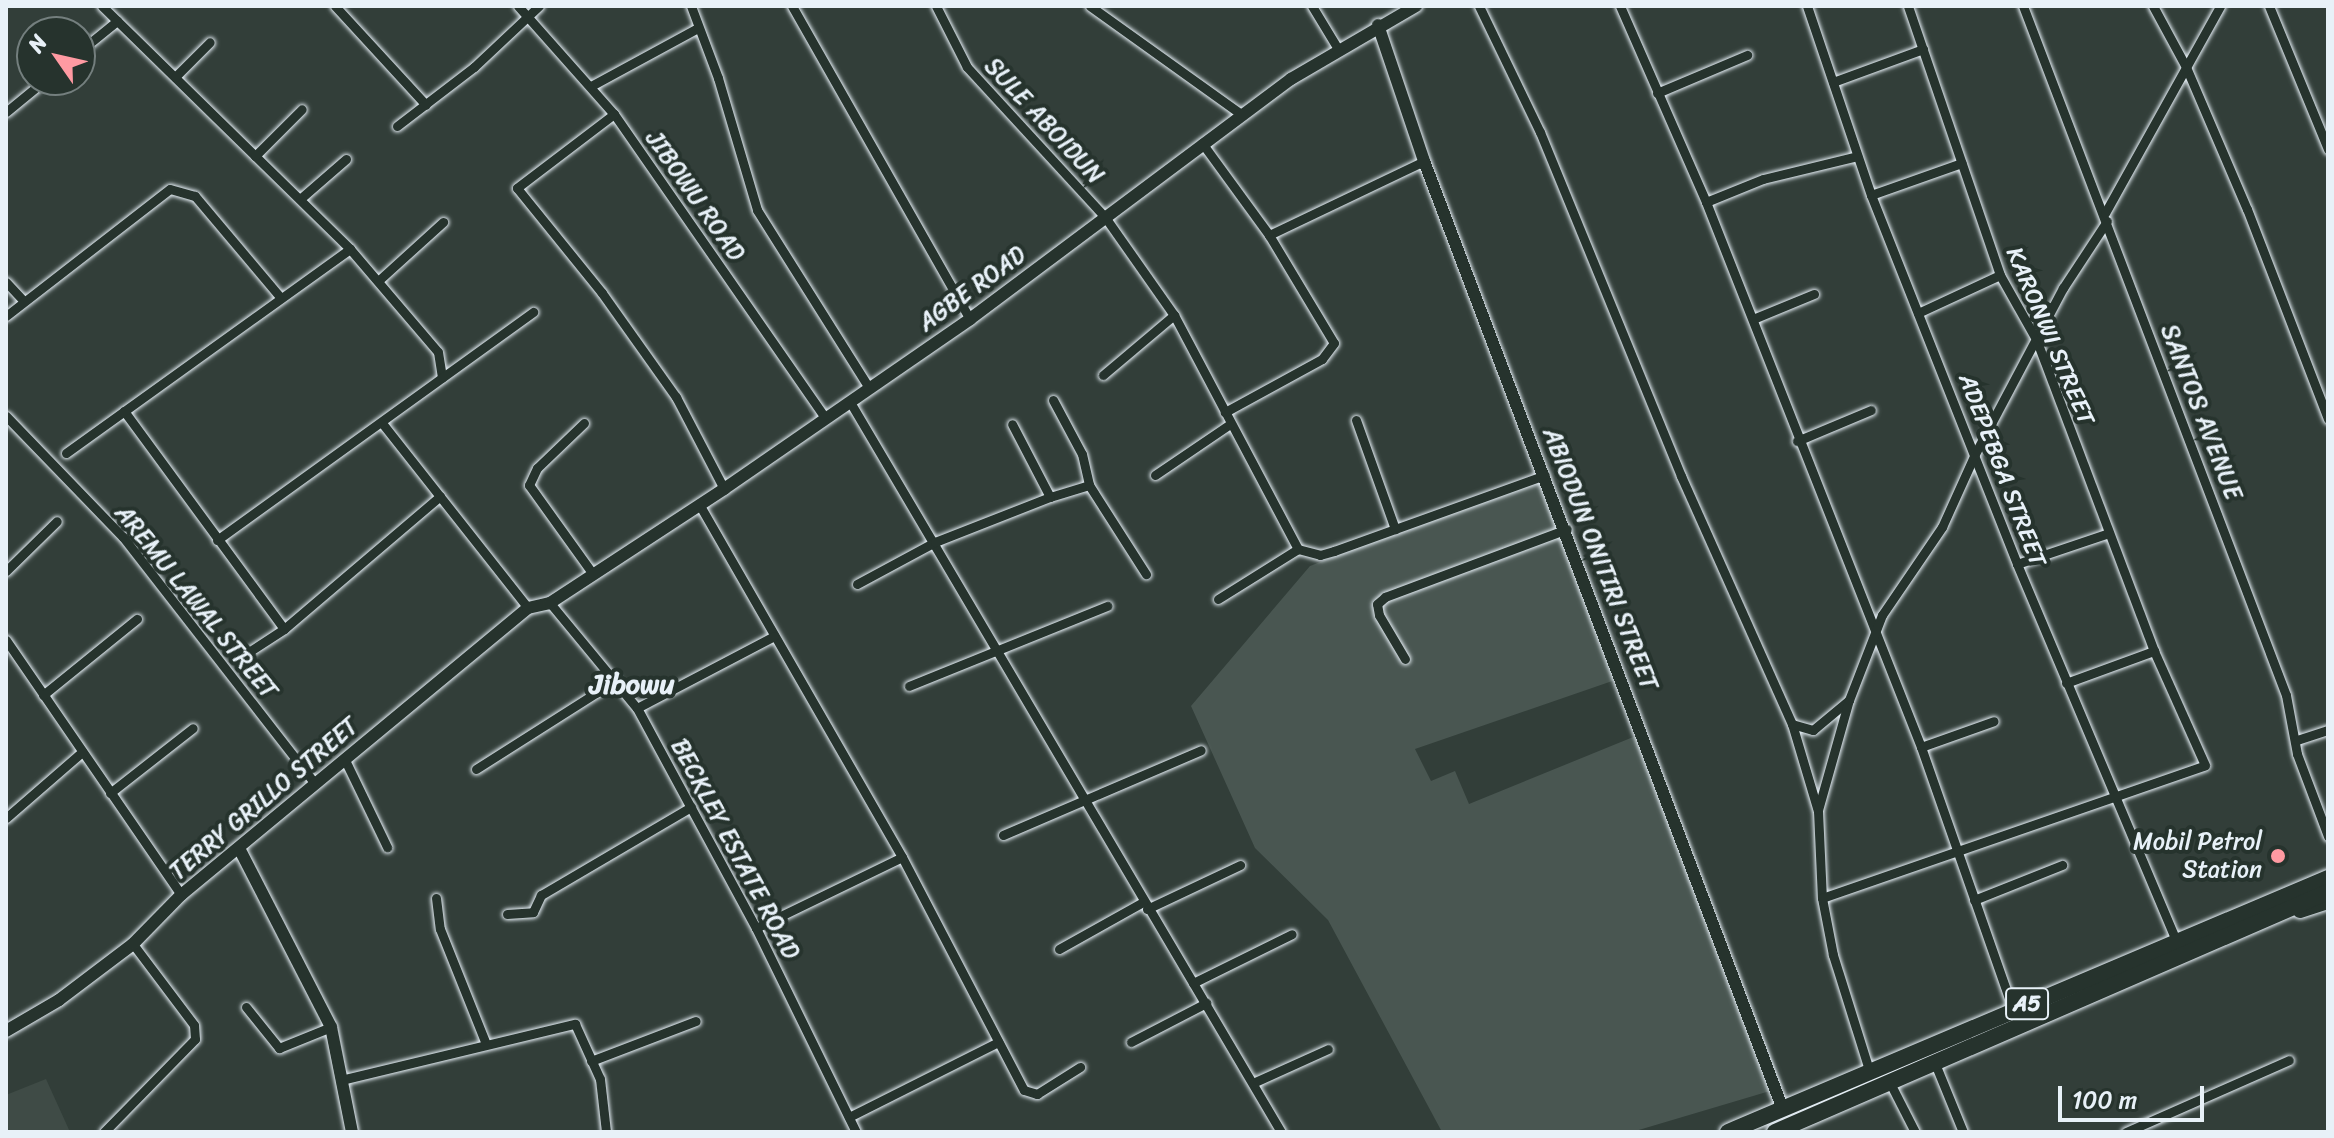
<!DOCTYPE html>
<style>
body{margin:0}
#map{position:relative;width:2334px;height:1138px;overflow:hidden;background:#323e39;font-family:Sriracha,sans-serif}
div>[style]{position:absolute}
.built>*{inset:0;background:#3f4b46}
.green>*{inset:0;background:#495651}
.roads{filter:drop-shadow(0 0 2px #e8f1f8) drop-shadow(0 0 2px #e8f1f8)}
.street>*{height:9px;margin:-4.5px;padding:0 4.5px;transform-origin:4.5px;border-radius:4.5px;background:#26332d}
.secondary>*{height:12px;margin:-6px;padding:0 6px;transform-origin:6px;border-radius:6px;background:#26332d}
.primary>*{height:14px;margin:-7px;padding:0 7px;transform-origin:7px;border-radius:7px;background:#26332d}
.highway>*{height:16px;margin:-8px;padding:0 8px;transform-origin:8px;border-radius:8px;background:#26332d}
.dots>*{width:22px;height:22px;translate:-50% -50%;box-sizing:border-box;border:4px solid #26332d;border-radius:50%}
span{translate:-50% -50%;white-space:nowrap;text-align:center;line-height:1.15;-webkit-text-stroke:8px #26332d;paint-order:stroke}
.shield-label span{padding:2px 6px;background:#26332d;border:2px solid;border-radius:6px;-webkit-text-stroke-width:0}
.shield-label{font-size:22px;color:#e8f1f8;font-weight:700}
.street-label{font-size:24px;color:#e8f1f8}
.poi-label{font-size:24px;color:#e8f1f8}
.right{translate:-100% -50%;text-align:right}
.quarter-label{font-size:28px;color:#e8f1f8;font-weight:700}
.frame{position:absolute;inset:0;border:8px solid #e8f1f8;pointer-events:none}
.north{position:absolute;left:16px;top:16px;width:80px;height:80px;box-sizing:border-box;background:#26332d;border:2px solid #747f7e;border-radius:50%;rotate:304deg;font-size:22px;font-weight:700;line-height:32px;text-align:center;color:#e8f1f8}
.north::after{content:'';display:block;margin:auto;width:28px;height:36px;background:#ff9aa2;clip-path:polygon(50% 0,100% 100%,50% 72%,0 100%)}
.scale{position:absolute;left:2058px;top:1086px;width:146px;height:36px;box-sizing:border-box;border:4px solid #e8f1f8;border-top:0;padding-left:10px;font-size:24px;line-height:28px;white-space:nowrap;color:#e8f1f8;-webkit-text-stroke:6px #26332d;paint-order:stroke}
</style>
<div id="map">
<div class="built">
<i style="clip-path:polygon(46px 1079px,70px 1132px,6px 1132px,6px 1095px)"></i>
</div>
<div class="green">
<i style="clip-path:polygon(1541px 476px,1621px 678px,1415px 749px,1431px 781px,1455px 771px,1469px 804px,1643px 733px,1783px 1087px,1632px 1132px,1442px 1132px,1328px 920px,1255px 848px,1191px 706px,1310px 566px)"></i>
</div>
<div class="roads">
<div class="street">
<i style="left:102px;top:6px;width:347px;rotate:44.4deg"></i>
<i style="left:350px;top:249px;width:135px;rotate:49.5deg"></i>
<i style="left:438px;top:352px;width:26px;rotate:81deg"></i>
<i style="left:335px;top:6px;width:134px;rotate:47.4deg"></i>
<i style="left:518px;top:6px;width:144px;rotate:48.4deg"></i>
<i style="left:614px;top:114px;width:371px;rotate:55.2deg"></i>
<i style="left:691px;top:6px;width:77px;rotate:69.4deg"></i>
<i style="left:718px;top:78px;width:138px;rotate:73.5deg"></i>
<i style="left:757px;top:210px;width:210px;rotate:57.8deg"></i>
<i style="left:792px;top:6px;width:360px;rotate:60.4deg"></i>
<i style="left:936px;top:6px;width:68px;rotate:63.1deg"></i>
<i style="left:967px;top:67px;width:204px;rotate:47.4deg"></i>
<i style="left:1105px;top:217px;width:120px;rotate:54.9deg"></i>
<i style="left:1174px;top:315px;width:265px;rotate:62.1deg"></i>
<i style="left:1298px;top:549px;width:23px;rotate:15deg"></i>
<i style="left:1320px;top:555px;width:15px;rotate:-16deg"></i>
<i style="left:1334px;top:551px;width:224px;rotate:-19.8deg"></i>
<i style="left:1090px;top:6px;width:186px;rotate:35.6deg"></i>
<i style="left:1312px;top:6px;width:50px;rotate:58.8deg"></i>
<i style="left:1479px;top:6px;width:140px;rotate:64.2deg"></i>
<i style="left:1540px;top:132px;width:372px;rotate:67.7deg"></i>
<i style="left:1681px;top:476px;width:272px;rotate:65.9deg"></i>
<i style="left:1792px;top:724px;width:91px;rotate:73.4deg"></i>
<i style="left:1818px;top:811px;width:87px;rotate:87.4deg"></i>
<i style="left:1822px;top:898px;width:58px;rotate:79.1deg"></i>
<i style="left:1833px;top:955px;width:121px;rotate:72.6deg"></i>
<i style="left:1620px;top:6px;width:214px;rotate:66.3deg"></i>
<i style="left:1706px;top:202px;width:586px;rotate:68.47deg"></i>
<i style="left:1921px;top:747px;width:279px;rotate:70.7deg"></i>
<i style="left:1807px;top:6px;width:200px;rotate:71.3deg"></i>
<i style="left:1871px;top:195px;width:397px;rotate:68.4deg"></i>
<i style="left:2017px;top:564px;width:409px;rotate:67.1deg"></i>
<i style="left:2023px;top:6px;width:737px;rotate:69.11deg"></i>
<i style="left:2286px;top:695px;width:60px;rotate:79.4deg"></i>
<i style="left:2297px;top:754px;width:88px;rotate:69.3deg"></i>
<i style="left:2153px;top:6px;width:69px;rotate:61.6deg"></i>
<i style="left:2186px;top:67px;width:155px;rotate:66.8deg"></i>
<i style="left:2247px;top:209px;width:225px;rotate:68.9deg"></i>
<i style="left:2269px;top:6px;width:155px;rotate:67.6deg"></i>
<i style="left:80px;top:51px;width:48px;rotate:-39deg"></i>
<i style="left:175px;top:77px;width:49px;rotate:-45deg"></i>
<i style="left:1833px;top:82px;width:96px;rotate:-20.1deg"></i>
<i style="left:591px;top:86px;width:122px;rotate:-28.5deg"></i>
<i style="left:1657px;top:93px;width:98px;rotate:-22.9deg"></i>
<i style="left:6px;top:112px;width:50px;rotate:-39.4deg"></i>
<i style="left:614px;top:114px;width:122px;rotate:142.7deg"></i>
<i style="left:517px;top:188px;width:135px;rotate:51deg"></i>
<i style="left:602px;top:293px;width:128px;rotate:54.6deg"></i>
<i style="left:676px;top:397px;width:104px;rotate:62.4deg"></i>
<i style="left:397px;top:126px;width:97px;rotate:-37.5deg"></i>
<i style="left:474px;top:67px;width:89px;rotate:-43.2deg"></i>
<i style="left:1202px;top:143px;width:114px;rotate:53.9deg"></i>
<i style="left:1269px;top:235px;width:126px;rotate:59deg"></i>
<i style="left:1334px;top:343px;width:20px;rotate:127deg"></i>
<i style="left:1322px;top:359px;width:111px;rotate:151.3deg"></i>
<i style="left:255px;top:156px;width:66px;rotate:-45deg"></i>
<i style="left:1871px;top:195px;width:96px;rotate:-19.4deg"></i>
<i style="left:300px;top:199px;width:61px;rotate:-41deg"></i>
<i style="left:1706px;top:202px;width:61px;rotate:-22deg"></i>
<i style="left:1763px;top:179px;width:97px;rotate:-13.7deg"></i>
<i style="left:2105px;top:213px;width:237px;rotate:-60.9deg"></i>
<i style="left:1269px;top:235px;width:172px;rotate:-25.5deg"></i>
<i style="left:378px;top:281px;width:88px;rotate:-42.2deg"></i>
<i style="left:6px;top:282px;width:26px;rotate:47deg"></i>
<i style="left:1918px;top:313px;width:90px;rotate:-24.9deg"></i>
<i style="left:6px;top:316px;width:207px;rotate:-37.8deg"></i>
<i style="left:170px;top:189px;width:26px;rotate:16deg"></i>
<i style="left:195px;top:196px;width:133px;rotate:49.9deg"></i>
<i style="left:1753px;top:319px;width:66px;rotate:-22.3deg"></i>
<i style="left:1103px;top:375px;width:93px;rotate:-40.2deg"></i>
<i style="left:1053px;top:400px;width:61px;rotate:61.8deg"></i>
<i style="left:1082px;top:454px;width:32px;rotate:77deg"></i>
<i style="left:850px;top:402px;width:848px;rotate:59.44deg"></i>
<i style="left:124px;top:411px;width:270px;rotate:53.7deg"></i>
<i style="left:6px;top:416px;width:168px;rotate:46deg"></i>
<i style="left:123px;top:537px;width:313px;rotate:52.1deg"></i>
<i style="left:1356px;top:420px;width:116px;rotate:70.3deg"></i>
<i style="left:382px;top:423px;width:236px;rotate:51.7deg"></i>
<i style="left:584px;top:423px;width:65px;rotate:136.2deg"></i>
<i style="left:537px;top:468px;width:19px;rotate:115deg"></i>
<i style="left:529px;top:485px;width:110px;rotate:54.3deg"></i>
<i style="left:1797px;top:441px;width:80px;rotate:-22.7deg"></i>
<i style="left:66px;top:453px;width:350px;rotate:-35.7deg"></i>
<i style="left:1155px;top:475px;width:91px;rotate:-34.2deg"></i>
<i style="left:1050px;top:497px;width:41px;rotate:-17.1deg"></i>
<i style="left:1089px;top:485px;width:106px;rotate:57.4deg"></i>
<i style="left:699px;top:504px;width:407px;rotate:60.1deg"></i>
<i style="left:902px;top:857px;width:263px;rotate:62.4deg"></i>
<i style="left:1024px;top:1090px;width:14px;rotate:17deg"></i>
<i style="left:1037px;top:1094px;width:51px;rotate:-32.1deg"></i>
<i style="left:217px;top:540px;width:390px;rotate:-35.8deg"></i>
<i style="left:2017px;top:564px;width:97px;rotate:-18.6deg"></i>
<i style="left:6px;top:571px;width:71px;rotate:-44.4deg"></i>
<i style="left:857px;top:584px;width:89px;rotate:-28.3deg"></i>
<i style="left:935px;top:542px;width:123px;rotate:-21.4deg"></i>
<i style="left:1050px;top:497px;width:82px;rotate:-117.5deg"></i>
<i style="left:1218px;top:599px;width:94px;rotate:-32deg"></i>
<i style="left:550px;top:603px;width:136px;rotate:50.4deg"></i>
<i style="left:637px;top:708px;width:250px;rotate:61.6deg"></i>
<i style="left:756px;top:928px;width:227px;rotate:63.9deg"></i>
<i style="left:6px;top:640px;width:309px;rotate:55.5deg"></i>
<i style="left:244px;top:655px;width:48px;rotate:-33deg"></i>
<i style="left:284px;top:629px;width:205px;rotate:-40.4deg"></i>
<i style="left:1405px;top:659px;width:51px;rotate:-120.6deg"></i>
<i style="left:1379px;top:615px;width:11px;rotate:-100deg"></i>
<i style="left:1377px;top:604px;width:11px;rotate:-41deg"></i>
<i style="left:1385px;top:597px;width:194px;rotate:-20.5deg"></i>
<i style="left:2066px;top:683px;width:94px;rotate:-20deg"></i>
<i style="left:909px;top:686px;width:214px;rotate:-22deg"></i>
<i style="left:43px;top:695px;width:121px;rotate:-39deg"></i>
<i style="left:637px;top:708px;width:155px;rotate:-27.7deg"></i>
<i style="left:1792px;top:724px;width:22px;rotate:16deg"></i>
<i style="left:1813px;top:730px;width:47px;rotate:-39.8deg"></i>
<i style="left:2297px;top:740px;width:33px;rotate:-18deg"></i>
<i style="left:1921px;top:747px;width:77px;rotate:-19.6deg"></i>
<i style="left:345px;top:760px;width:97px;rotate:64.2deg"></i>
<i style="left:476px;top:769px;width:166px;rotate:-32.4deg"></i>
<i style="left:110px;top:793px;width:105px;rotate:-38.1deg"></i>
<i style="left:1818px;top:810px;width:114px;rotate:-74.3deg"></i>
<i style="left:1849px;top:700px;width:91px;rotate:-68.8deg"></i>
<i style="left:1882px;top:615px;width:107px;rotate:-55.7deg"></i>
<i style="left:1942px;top:527px;width:80px;rotate:-65.7deg"></i>
<i style="left:1975px;top:454px;width:188px;rotate:-62.1deg"></i>
<i style="left:2063px;top:288px;width:80px;rotate:-56.7deg"></i>
<i style="left:6px;top:818px;width:101px;rotate:-41deg"></i>
<i style="left:1003px;top:835px;width:215px;rotate:-23.2deg"></i>
<i style="left:436px;top:898px;width:31px;rotate:83deg"></i>
<i style="left:440px;top:929px;width:124px;rotate:68.2deg"></i>
<i style="left:1822px;top:898px;width:405px;rotate:-19.1deg"></i>
<i style="left:2205px;top:765px;width:125px;rotate:-114.1deg"></i>
<i style="left:2154px;top:651px;width:334px;rotate:-110.7deg"></i>
<i style="left:2036px;top:339px;width:73px;rotate:-119.4deg"></i>
<i style="left:2000px;top:275px;width:284px;rotate:-108.9deg"></i>
<i style="left:1974px;top:900px;width:95px;rotate:-21.7deg"></i>
<i style="left:1147px;top:909px;width:103px;rotate:-25.3deg"></i>
<i style="left:507px;top:914px;width:26px;rotate:-4deg"></i>
<i style="left:533px;top:912px;width:19px;rotate:-65deg"></i>
<i style="left:541px;top:895px;width:174px;rotate:-30.4deg"></i>
<i style="left:756px;top:928px;width:162px;rotate:-25.9deg"></i>
<i style="left:1059px;top:949px;width:96px;rotate:-29.2deg"></i>
<i style="left:1193px;top:983px;width:110px;rotate:-26.3deg"></i>
<i style="left:246px;top:1007px;width:53px;rotate:51.2deg"></i>
<i style="left:279px;top:1048px;width:56px;rotate:-22deg"></i>
<i style="left:1131px;top:1042px;width:85px;rotate:-27.5deg"></i>
<i style="left:591px;top:1061px;width:112px;rotate:-20.9deg"></i>
<i style="left:1934px;top:1061px;width:77px;rotate:67.8deg"></i>
<i style="left:341px;top:1080px;width:241px;rotate:-13.5deg"></i>
<i style="left:575px;top:1024px;width:60px;rotate:65.6deg"></i>
<i style="left:600px;top:1079px;width:53px;rotate:83.5deg"></i>
<i style="left:1889px;top:1081px;width:57px;rotate:63deg"></i>
<i style="left:1255px;top:1082px;width:80px;rotate:-24.3deg"></i>
<i style="left:849px;top:1117px;width:167px;rotate:-26.7deg"></i>
<i style="left:104px;top:1132px;width:130px;rotate:-45.6deg"></i>
<i style="left:195px;top:1039px;width:14px;rotate:-94deg"></i>
<i style="left:194px;top:1025px;width:101px;rotate:-127deg"></i>
<i style="left:2126px;top:1132px;width:178px;rotate:-23.8deg"></i>
</div>
<div class="secondary">
<i style="left:1378px;top:25px;width:144px;rotate:71.3deg"></i>
<i style="left:1424px;top:161px;width:1011px;rotate:69.27deg"></i>
<i style="left:240px;top:850px;width:199px;rotate:62.8deg"></i>
<i style="left:331px;top:1027px;width:107px;rotate:78.7deg"></i>
<i style="left:6px;top:1031px;width:61px;rotate:-30.3deg"></i>
<i style="left:59px;top:1000px;width:93px;rotate:-37.1deg"></i>
<i style="left:133px;top:944px;width:69px;rotate:-45.6deg"></i>
<i style="left:181px;top:895px;width:450px;rotate:-39.6deg"></i>
<i style="left:528px;top:608px;width:23px;rotate:-13deg"></i>
<i style="left:550px;top:603px;width:208px;rotate:-33.2deg"></i>
<i style="left:724px;top:489px;width:299px;rotate:-34.6deg"></i>
<i style="left:970px;top:319px;width:401px;rotate:-36.8deg"></i>
<i style="left:1291px;top:79px;width:145px;rotate:-30.3deg"></i>
</div>
<div class="primary">
<i style="left:2300px;top:911px;width:29px;rotate:-18deg"></i>
</div>
<div class="highway">
<i style="left:1728px;top:1132px;width:652px;rotate:-22.94deg"></i>
<i style="left:1775px;top:1132px;width:603px;rotate:-23.46deg"></i>
</div>
</div>
<div class="dots">
<i style="left:2278px;top:856px;background:#ff9aa2"></i>
</div>
<div class="shield-label">
<span style="left:2027px;top:1004px">A5</span>
</div>
<div class="street-label">
<span style="left:1044px;top:121px;rotate:47deg">SULE ABOIDUN</span>
<span style="left:695px;top:196px;rotate:55deg">JIBOWU ROAD</span>
<span style="left:972px;top:289px;rotate:-36deg">AGBE ROAD</span>
<span style="left:2050px;top:336px;rotate:67deg">KARONWI STREET</span>
<span style="left:2201px;top:412px;rotate:69deg">SANTOS AVENUE</span>
<span style="left:2002px;top:470px;rotate:69deg">ADEPEBGA STREET</span>
<span style="left:1600px;top:559px;rotate:69deg">ABIODUN ONITIRI STREET</span>
<span style="left:196px;top:602px;rotate:51deg">AREMU LAWAL STREET</span>
<span style="left:264px;top:799px;rotate:-40deg">TERRY GRILLO STREET</span>
<span style="left:735px;top:849px;rotate:62deg">BECKLEY ESTATE ROAD</span>
</div>
<div class="poi-label">
<span class="right" style="left:2262px;top:856px">Mobil Petrol<br>Station</span>
</div>
<div class="quarter-label">
<span style="left:632px;top:684px">Jibowu</span>
</div>
<div class="frame"></div>
<div class="north">N</div>
<div class="scale">100 m</div>
</div>
